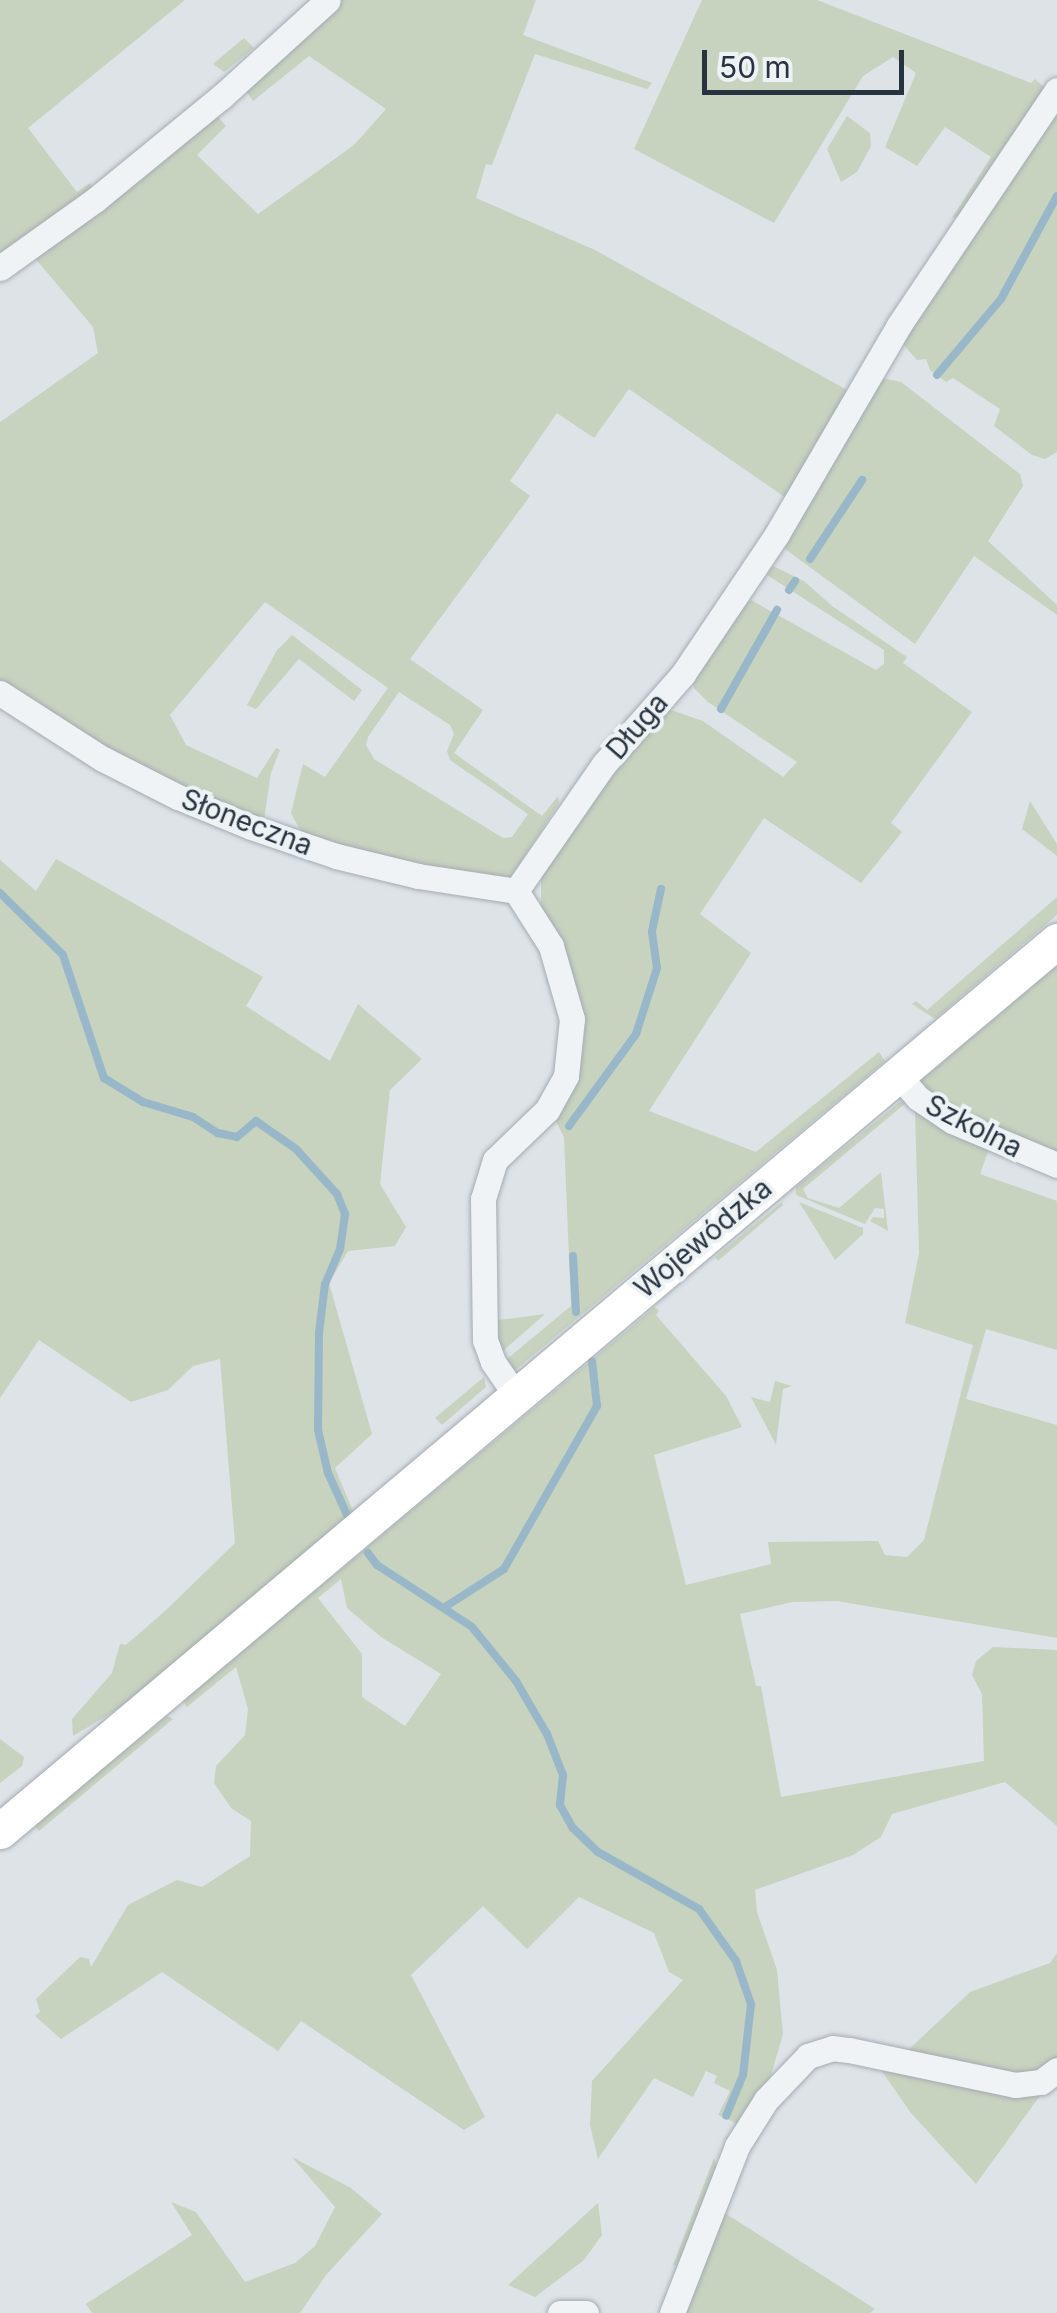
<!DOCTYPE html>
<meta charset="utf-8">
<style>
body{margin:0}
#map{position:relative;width:1057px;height:2313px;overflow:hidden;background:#dee3e8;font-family:Inter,sans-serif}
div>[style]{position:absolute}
.green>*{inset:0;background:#c7d2bf}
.stream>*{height:8px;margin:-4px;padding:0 4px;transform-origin:4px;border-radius:4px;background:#98b8c9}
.roads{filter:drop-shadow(0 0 2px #a3abb2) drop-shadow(0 0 2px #a3abb2)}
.minor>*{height:25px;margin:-12.5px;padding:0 12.5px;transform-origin:12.5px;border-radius:12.5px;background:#f0f3f6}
.secondary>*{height:35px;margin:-17.5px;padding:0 17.5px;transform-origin:17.5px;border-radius:17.5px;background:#fff}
span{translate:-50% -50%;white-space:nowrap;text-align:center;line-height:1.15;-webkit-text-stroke:8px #edf2f5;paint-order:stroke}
.street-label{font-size:28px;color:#27333f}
.scale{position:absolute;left:702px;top:50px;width:202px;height:45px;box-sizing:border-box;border:5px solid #27333f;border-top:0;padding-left:12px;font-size:30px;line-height:35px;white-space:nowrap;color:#27333f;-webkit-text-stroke:8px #edf2f5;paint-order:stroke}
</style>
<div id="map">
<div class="green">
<i style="clip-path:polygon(0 0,185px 0,28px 128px,77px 192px,90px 183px,94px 191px,0 256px)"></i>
<i style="clip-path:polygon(evenodd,339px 0,536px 0,523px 35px,652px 83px,647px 89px,535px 54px,492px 165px,486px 164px,476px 198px,595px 250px,849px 391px,786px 498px,629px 389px,594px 438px,557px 413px,510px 481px,530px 496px,410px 659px,483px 710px,454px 753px,542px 816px,558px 796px,559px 803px,507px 883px,304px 837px,291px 813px,303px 764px,325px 777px,388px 688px,265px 602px,170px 715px,186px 745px,257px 778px,276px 748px,280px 750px,271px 773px,264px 820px,229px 810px,83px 735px,0 683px,0 422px,98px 353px,93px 327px,34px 257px,216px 115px,226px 126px,197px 155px,258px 214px,354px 145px,386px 109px,309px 56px,253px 101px,244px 88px,339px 0,399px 692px,450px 725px,454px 734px,447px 751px,450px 760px,528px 814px,512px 837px,503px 838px,374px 759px,366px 745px,368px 737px,399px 692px)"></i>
<i style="clip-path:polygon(702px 0,817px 0,1031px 83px,1035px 79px,1047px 90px,962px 216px,952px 218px,991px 157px,945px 127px,917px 166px,885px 147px,916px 73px,893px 57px,863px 76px,774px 223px,634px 149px)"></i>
<i style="clip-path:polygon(244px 38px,254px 48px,224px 72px,213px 64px)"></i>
<i style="clip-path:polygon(1057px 101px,1057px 452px,1045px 459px,1032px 455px,994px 426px,1000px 409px,953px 378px,946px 382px,930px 370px,926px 359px,917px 360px,903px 344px,905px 330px)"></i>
<i style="clip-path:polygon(847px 116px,870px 133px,871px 146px,857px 172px,841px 182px,827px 149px)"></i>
<i style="clip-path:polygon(882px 378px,901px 382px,1020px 474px,1023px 486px,988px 541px,1057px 605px,1057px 615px,974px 556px,915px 644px,785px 549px,785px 531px)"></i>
<i style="clip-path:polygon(773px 566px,804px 581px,832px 606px,907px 657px,903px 663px,972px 712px,891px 823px,902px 832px,861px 883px,764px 818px,700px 914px,751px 953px,649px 1111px,756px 1152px,879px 1052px,885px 1061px,513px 1372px,506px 1360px,571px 1306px,564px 1137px,553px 1116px,572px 1058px,541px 910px,541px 868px,611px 765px,668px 709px,703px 721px,783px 777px,797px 762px,708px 702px,694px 688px,690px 676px,738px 609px,751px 600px,876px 670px,884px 664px,884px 650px,767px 575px)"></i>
<i style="clip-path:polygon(292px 635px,362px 690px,354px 701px,299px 659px,256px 709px,247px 705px,277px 650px)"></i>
<i style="clip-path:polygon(1030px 801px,1057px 844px,1057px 856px,1022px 829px)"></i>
<i style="clip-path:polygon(56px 859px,263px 977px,246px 1006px,330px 1061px,358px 1004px,422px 1059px,390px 1090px,380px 1184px,406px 1227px,395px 1246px,348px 1251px,329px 1283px,372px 1434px,335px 1468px,353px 1511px,123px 1706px,73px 1736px,72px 1719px,112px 1673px,120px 1644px,126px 1645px,165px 1611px,235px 1543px,220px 1359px,193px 1366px,168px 1390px,131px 1402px,39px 1340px,0 1398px,0 860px,36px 891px)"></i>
<i style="clip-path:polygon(1057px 897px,1057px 915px,935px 1019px,912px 1004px,916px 1001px,927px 1010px)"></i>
<i style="clip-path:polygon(1057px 966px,1057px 1152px,972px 1115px,959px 1115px,921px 1088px,920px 1081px)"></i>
<i style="clip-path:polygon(901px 1101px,906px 1103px,803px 1189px,808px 1198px,839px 1208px,881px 1172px,888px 1231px,870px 1221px,873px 1217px,884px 1218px,884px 1209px,875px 1208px,865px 1224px,796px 1195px,796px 1187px)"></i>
<i style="clip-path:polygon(evenodd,915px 1112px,989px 1149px,980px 1174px,1057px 1201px,1057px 1350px,986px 1329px,966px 1399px,1057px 1425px,1057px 1638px,837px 1601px,792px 1602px,740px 1614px,756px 1686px,761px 1686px,781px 1797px,984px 1761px,982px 1694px,972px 1675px,976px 1661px,993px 1647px,1057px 1650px,1057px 1826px,1005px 1782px,892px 1814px,881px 1837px,853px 1855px,755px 1890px,757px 1912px,777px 1970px,783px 2034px,767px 2089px,734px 2136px,721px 2140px,730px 2135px,736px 2123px,718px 2115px,730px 2091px,714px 2083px,717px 2076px,706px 2071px,693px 2097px,654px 2078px,598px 2159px,590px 2125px,592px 2081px,683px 1980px,669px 1972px,654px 1933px,579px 1897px,527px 1949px,483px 1906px,411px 1975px,485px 2117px,464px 2130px,301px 2021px,278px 2051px,162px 1972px,61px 2039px,35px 2016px,40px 2012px,36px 1999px,80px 1957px,89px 1959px,91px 1967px,128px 1905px,177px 1880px,202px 1887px,250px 1856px,251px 1821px,231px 1808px,214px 1783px,216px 1766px,245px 1735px,248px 1709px,236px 1667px,187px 1707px,183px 1701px,655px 1307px,659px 1311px,656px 1315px,726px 1396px,742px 1427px,654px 1455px,686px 1585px,771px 1564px,768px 1542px,878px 1541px,885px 1555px,907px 1557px,924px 1540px,973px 1345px,905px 1323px,919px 1253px,915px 1112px,341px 1579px,347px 1608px,381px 1637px,441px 1674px,405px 1726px,362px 1697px,362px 1654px,318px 1598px,341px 1579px)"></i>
<i style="clip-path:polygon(782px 1202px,783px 1205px,718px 1261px,715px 1257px)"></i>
<i style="clip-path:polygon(799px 1202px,863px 1228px,863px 1234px,835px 1260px)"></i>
<i style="clip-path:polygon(545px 1314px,503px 1351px,492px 1321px)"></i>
<i style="clip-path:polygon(484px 1377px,486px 1387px,442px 1425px,435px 1418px)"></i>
<i style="clip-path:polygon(775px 1381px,792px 1386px,783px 1389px,776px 1445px,751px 1397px,770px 1402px)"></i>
<i style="clip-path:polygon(167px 1716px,173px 1719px,39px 1831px,35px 1826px)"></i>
<i style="clip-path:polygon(0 1739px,24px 1757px,22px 1766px,0 1783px)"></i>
<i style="clip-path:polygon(1057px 1953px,1057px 2059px,1026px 2078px,905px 2053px,970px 1992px,1050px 1963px)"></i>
<i style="clip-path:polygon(879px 2067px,1057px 2079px,1057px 2086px,1042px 2093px,976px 2184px,911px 2113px)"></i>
<i style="clip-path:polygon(292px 2157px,351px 2188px,382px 2214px,326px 2275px,300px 2313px,92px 2313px,86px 2304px,192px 2235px,171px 2202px,196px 2212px,245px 2282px,295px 2263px,315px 2246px,335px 2207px)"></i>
<i style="clip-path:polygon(714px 2158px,718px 2171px,683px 2267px,673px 2265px)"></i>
<i style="clip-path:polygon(598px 2203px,602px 2235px,584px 2260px,535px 2297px,508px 2285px)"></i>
<i style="clip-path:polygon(720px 2210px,875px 2309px,870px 2313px,680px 2313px)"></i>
</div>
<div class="stream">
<i style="left:937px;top:375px;width:99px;rotate:-49.9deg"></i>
<i style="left:1001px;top:299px;width:117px;rotate:-61.5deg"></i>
<i style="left:810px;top:559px;width:95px;rotate:-56.6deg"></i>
<i style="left:789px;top:590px;width:11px;rotate:-56deg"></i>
<i style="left:721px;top:709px;width:114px;rotate:-60.5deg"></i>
<i style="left:0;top:893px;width:88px;rotate:44.5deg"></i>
<i style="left:63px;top:955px;width:130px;rotate:71.6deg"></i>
<i style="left:104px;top:1078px;width:46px;rotate:31.6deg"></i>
<i style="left:143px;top:1102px;width:52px;rotate:16.7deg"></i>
<i style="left:193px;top:1117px;width:30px;rotate:33deg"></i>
<i style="left:218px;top:1133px;width:19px;rotate:12deg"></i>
<i style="left:237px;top:1137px;width:25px;rotate:-40deg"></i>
<i style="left:256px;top:1121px;width:49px;rotate:35deg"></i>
<i style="left:296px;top:1149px;width:61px;rotate:47.7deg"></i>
<i style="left:337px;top:1194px;width:22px;rotate:68deg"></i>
<i style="left:345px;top:1214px;width:35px;rotate:98deg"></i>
<i style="left:340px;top:1249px;width:38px;rotate:113deg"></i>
<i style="left:325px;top:1284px;width:49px;rotate:97deg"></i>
<i style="left:319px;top:1333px;width:97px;rotate:90.6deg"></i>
<i style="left:318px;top:1430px;width:44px;rotate:76.9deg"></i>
<i style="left:328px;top:1473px;width:48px;rotate:65.6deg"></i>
<i style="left:569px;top:1126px;width:114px;rotate:-53.9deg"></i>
<i style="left:636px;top:1034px;width:69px;rotate:-72.3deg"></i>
<i style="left:657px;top:968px;width:37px;rotate:-98deg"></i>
<i style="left:652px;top:931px;width:43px;rotate:-77.9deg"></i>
<i style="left:573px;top:1256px;width:56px;rotate:86.9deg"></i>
<i style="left:368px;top:1553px;width:15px;rotate:53deg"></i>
<i style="left:377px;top:1565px;width:113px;rotate:33.1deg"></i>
<i style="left:472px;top:1627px;width:70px;rotate:50.8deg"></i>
<i style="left:516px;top:1681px;width:61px;rotate:59.7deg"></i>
<i style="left:547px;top:1734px;width:44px;rotate:68.7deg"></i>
<i style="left:563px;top:1775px;width:30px;rotate:96deg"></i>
<i style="left:560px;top:1805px;width:26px;rotate:61deg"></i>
<i style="left:573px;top:1828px;width:35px;rotate:44deg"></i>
<i style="left:598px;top:1852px;width:116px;rotate:29.4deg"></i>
<i style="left:699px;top:1909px;width:64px;rotate:54.6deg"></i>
<i style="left:736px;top:1961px;width:46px;rotate:70.8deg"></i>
<i style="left:751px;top:2004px;width:71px;rotate:96.4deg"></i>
<i style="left:743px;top:2075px;width:44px;rotate:112.5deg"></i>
<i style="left:445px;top:1607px;width:70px;rotate:-32.8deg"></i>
<i style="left:504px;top:1569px;width:188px;rotate:-60.3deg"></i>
<i style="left:597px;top:1406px;width:45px;rotate:-96.3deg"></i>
</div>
<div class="roads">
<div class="minor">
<i style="left:0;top:268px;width:117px;rotate:-35.6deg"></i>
<i style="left:95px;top:200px;width:163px;rotate:-39.3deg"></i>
<i style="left:221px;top:97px;width:144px;rotate:-42.2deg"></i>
<i style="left:0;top:693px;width:122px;rotate:32.7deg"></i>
<i style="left:103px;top:759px;width:84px;rotate:26.9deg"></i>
<i style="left:178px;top:797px;width:79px;rotate:22.3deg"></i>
<i style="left:251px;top:827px;width:90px;rotate:18.8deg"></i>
<i style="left:336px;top:856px;width:84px;rotate:13.7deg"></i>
<i style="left:418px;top:876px;width:99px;rotate:8.7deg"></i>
<i style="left:516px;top:891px;width:155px;rotate:-55.3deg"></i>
<i style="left:604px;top:764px;width:120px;rotate:-48.7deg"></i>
<i style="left:683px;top:674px;width:169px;rotate:-56.1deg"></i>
<i style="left:777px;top:534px;width:242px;rotate:-59.7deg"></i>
<i style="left:899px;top:325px;width:283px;rotate:-56.1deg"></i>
<i style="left:516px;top:891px;width:65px;rotate:57.5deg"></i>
<i style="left:551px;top:946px;width:76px;rotate:74deg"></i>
<i style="left:572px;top:1019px;width:57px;rotate:96deg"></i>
<i style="left:566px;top:1076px;width:39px;rotate:119deg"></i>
<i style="left:547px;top:1110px;width:72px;rotate:136.1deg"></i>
<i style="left:495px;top:1160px;width:41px;rotate:107.1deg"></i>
<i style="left:483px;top:1199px;width:141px;rotate:89.2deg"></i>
<i style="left:485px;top:1340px;width:23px;rotate:70deg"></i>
<i style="left:493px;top:1362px;width:42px;rotate:55.6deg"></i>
<i style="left:898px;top:1075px;width:30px;rotate:49deg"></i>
<i style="left:918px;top:1098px;width:41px;rotate:34.1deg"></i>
<i style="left:952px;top:1121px;width:114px;rotate:22.7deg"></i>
<i style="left:560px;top:2313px;width:26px"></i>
<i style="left:672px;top:2313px;width:179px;rotate:-68.7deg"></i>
<i style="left:737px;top:2146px;width:54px;rotate:-57.8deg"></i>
<i style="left:766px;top:2100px;width:61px;rotate:-46.3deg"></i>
<i style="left:808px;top:2056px;width:25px;rotate:-18deg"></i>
<i style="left:832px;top:2048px;width:17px;rotate:7deg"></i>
<i style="left:849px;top:2050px;width:170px;rotate:11.9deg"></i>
<i style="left:1015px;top:2085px;width:26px;rotate:-7deg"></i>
<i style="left:1041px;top:2082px;width:20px;rotate:-37deg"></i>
</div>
<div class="secondary">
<i style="left:0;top:1831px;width:1382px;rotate:-40.1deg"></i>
</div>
</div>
<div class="street-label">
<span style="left:637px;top:726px;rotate:-49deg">Długa</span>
<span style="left:247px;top:822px;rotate:21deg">Słoneczna</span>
<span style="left:974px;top:1126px;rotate:27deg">Szkolna</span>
<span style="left:703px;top:1238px;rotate:-40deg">Wojewódzka</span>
</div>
<div class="scale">50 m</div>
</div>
